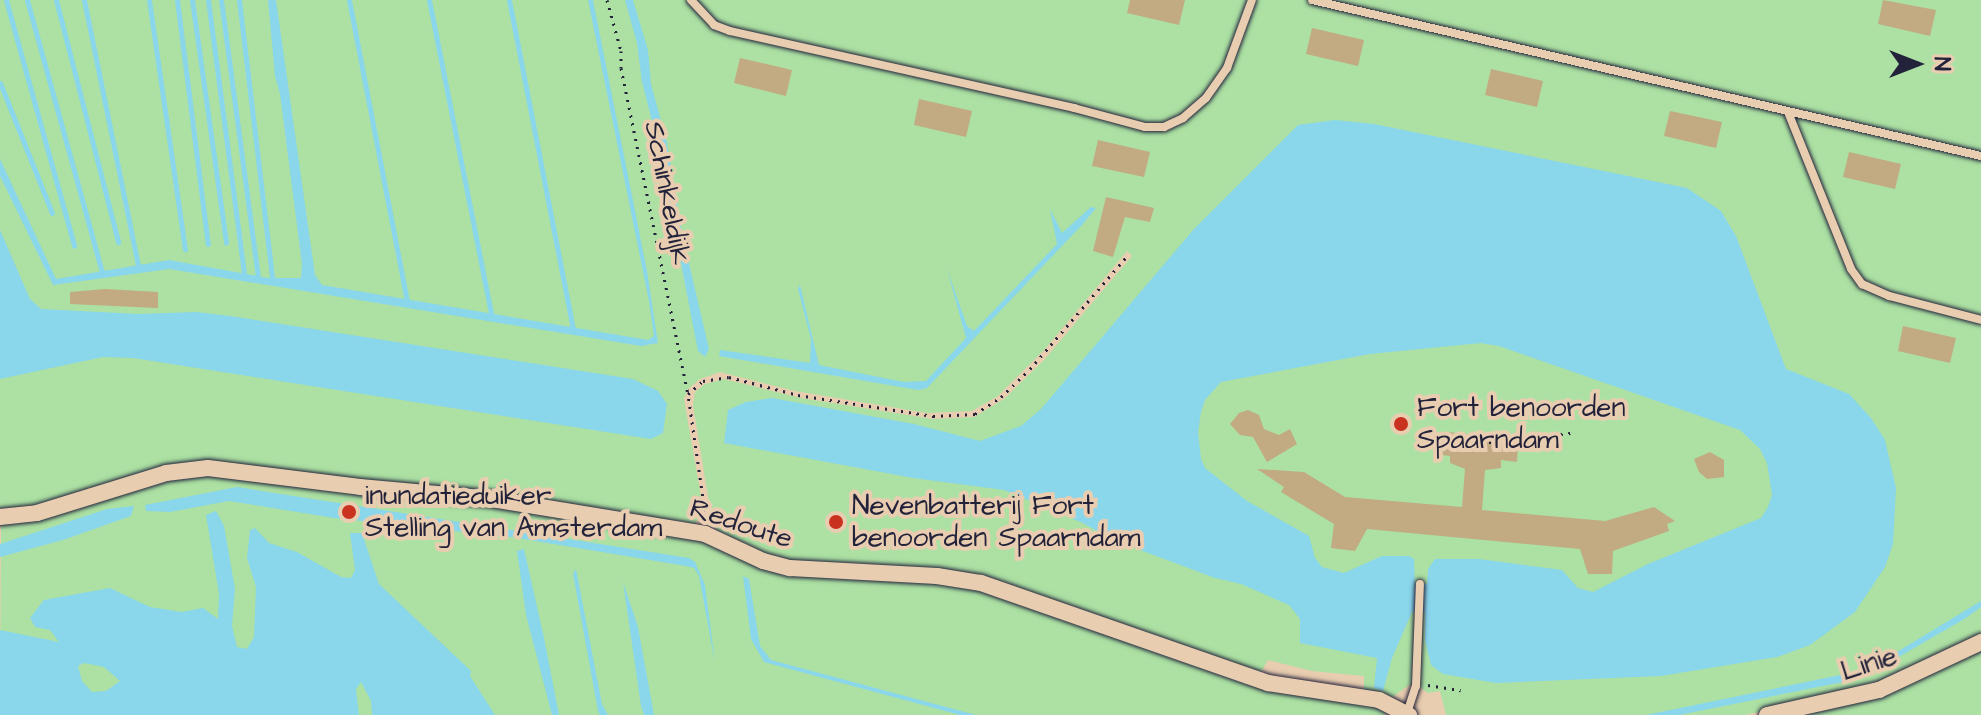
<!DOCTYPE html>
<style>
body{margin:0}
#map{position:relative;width:1981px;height:715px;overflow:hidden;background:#e9cdb0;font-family:"Architects Daughter",sans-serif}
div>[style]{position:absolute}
.green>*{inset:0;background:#ace1a3}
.water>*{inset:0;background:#8ad6eb}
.stream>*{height:5px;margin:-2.5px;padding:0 2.5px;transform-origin:2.5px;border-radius:2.5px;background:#8ad6eb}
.building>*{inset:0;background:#c2aa83}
.path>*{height:3px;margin-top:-1.5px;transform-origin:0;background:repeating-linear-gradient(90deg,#22223b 0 2px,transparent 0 8px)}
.roads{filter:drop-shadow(0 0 2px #22223b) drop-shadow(0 0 2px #22223b)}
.lane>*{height:8px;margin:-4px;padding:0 4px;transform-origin:4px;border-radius:4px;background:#e9cdb0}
.street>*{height:16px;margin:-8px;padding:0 8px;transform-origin:8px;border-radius:8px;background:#e9cdb0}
.dots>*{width:22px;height:22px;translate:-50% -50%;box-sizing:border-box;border:4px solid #e9cdb0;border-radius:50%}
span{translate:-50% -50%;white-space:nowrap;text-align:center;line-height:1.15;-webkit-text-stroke:8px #e9cdb0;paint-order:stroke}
.street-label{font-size:28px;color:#22223b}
.poi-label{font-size:28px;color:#22223b}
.left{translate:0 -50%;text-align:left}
.north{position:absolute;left:1877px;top:24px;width:80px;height:80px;-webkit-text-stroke:6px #e9cdb0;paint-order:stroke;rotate:90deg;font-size:22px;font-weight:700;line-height:32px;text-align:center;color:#22223b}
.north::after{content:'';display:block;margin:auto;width:28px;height:36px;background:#22223b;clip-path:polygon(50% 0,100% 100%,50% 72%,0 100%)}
</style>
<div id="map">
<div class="green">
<i style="clip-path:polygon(0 0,1981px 0,1981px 637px,1909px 673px,1842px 695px,1744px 715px,1446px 715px,1440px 691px,1428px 693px,1416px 684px,1409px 685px,1390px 699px,1364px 692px,1364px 676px,1312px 671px,1268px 660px,1259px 676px,1001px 584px,783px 562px,729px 539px,713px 527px,693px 405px,695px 392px,705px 384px,724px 379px,801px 398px,933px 419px,974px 417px,1004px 399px,1043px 361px,1132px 256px,1127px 251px,1045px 349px,998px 396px,972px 411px,927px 413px,795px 391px,720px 372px,700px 379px,688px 389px,684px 399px,702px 503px,702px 513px,694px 525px,220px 463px,51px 504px,0 513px)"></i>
<i style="clip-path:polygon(200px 472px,451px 498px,699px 539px,754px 562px,953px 582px,1172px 653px,1387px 707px,1384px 715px,0 715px,1px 523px)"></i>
<i style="clip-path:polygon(1981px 648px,1981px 715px,1792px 715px,1897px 690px)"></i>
</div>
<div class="water">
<i style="clip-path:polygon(268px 0,276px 0,315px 275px,322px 285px,648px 340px,654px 336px,649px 301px,588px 0,593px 0,647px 271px,658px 343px,641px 346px,169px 269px,53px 285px,0 176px,0 159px,56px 279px,169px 260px,268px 278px,301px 278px,302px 264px,280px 94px,275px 76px)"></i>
<i style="clip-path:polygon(625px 0,633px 0,648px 50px,651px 84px,667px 143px,683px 238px,709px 349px,705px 357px,698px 351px,657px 140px,642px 82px,637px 43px)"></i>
<i style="clip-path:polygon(evenodd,1335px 120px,1374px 124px,1687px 188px,1721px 211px,1736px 236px,1786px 369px,1849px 394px,1871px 418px,1885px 440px,1896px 488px,1893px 544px,1885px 567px,1855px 612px,1810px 645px,1777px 657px,1661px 676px,1496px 683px,1443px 674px,1431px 665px,1425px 640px,1425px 613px,1412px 612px,1392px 658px,1383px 691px,1374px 688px,1377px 658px,1300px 643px,1300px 619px,1289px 605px,1241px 584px,1215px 578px,1111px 539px,1083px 523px,1004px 490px,913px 478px,724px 443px,728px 410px,746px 402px,772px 398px,914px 424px,980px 441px,1021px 426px,1041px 409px,1194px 229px,1298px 125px,1335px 120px,1481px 343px,1499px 346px,1740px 430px,1760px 449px,1767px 463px,1772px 495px,1768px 507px,1761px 518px,1648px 564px,1593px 592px,1578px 588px,1562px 570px,1479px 559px,1435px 559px,1428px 569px,1427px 584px,1415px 583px,1414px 559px,1409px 556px,1382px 556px,1344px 573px,1322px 567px,1315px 558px,1309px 536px,1247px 501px,1205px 468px,1201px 459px,1198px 432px,1201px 412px,1205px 400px,1221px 382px,1370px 354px,1481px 343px)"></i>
<i style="clip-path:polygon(1091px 207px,1096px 208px,1082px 225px,927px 388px,918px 390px,719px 356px,720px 350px,810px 363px,811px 339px,798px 289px,800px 285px,819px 365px,904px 382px,926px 381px,966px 338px,947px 269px,967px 326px,974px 331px,1057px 244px,1050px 209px,1062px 233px)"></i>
<i style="clip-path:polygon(0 230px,30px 299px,41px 309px,139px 314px,196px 312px,230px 316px,633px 379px,658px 391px,667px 404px,663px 433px,651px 439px,133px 358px,103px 357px,0 379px)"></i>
<i style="clip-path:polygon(237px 487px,689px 558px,695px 562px,705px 585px,715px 663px,699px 576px,694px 568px,686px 566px,511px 537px,334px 518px,229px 501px,170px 512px,146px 511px,145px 505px)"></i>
<i style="clip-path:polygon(134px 506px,131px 516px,63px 540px,0 557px,0 544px,107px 509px)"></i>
<i style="clip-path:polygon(evenodd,216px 511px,224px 526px,235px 589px,232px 626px,237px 647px,247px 649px,254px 637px,256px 587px,247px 558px,250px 530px,255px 528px,269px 543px,297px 552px,341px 577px,351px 578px,355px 570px,350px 533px,362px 533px,379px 584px,471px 671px,470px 676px,495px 715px,372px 715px,371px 701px,361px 682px,356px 689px,359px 715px,0 715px,0 630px,59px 642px,50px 630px,35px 627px,30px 618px,44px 600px,110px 588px,150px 607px,182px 612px,203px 608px,218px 619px,219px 594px,206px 515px,216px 511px,84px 663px,104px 667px,120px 681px,106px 691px,92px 692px,82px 681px,78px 666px,84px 663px)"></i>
<i style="clip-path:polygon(524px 549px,544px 638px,559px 715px,552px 715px,526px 615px,517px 551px)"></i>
<i style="clip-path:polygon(576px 569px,602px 704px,608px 715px,600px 715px,598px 711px,573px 574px)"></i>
<i style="clip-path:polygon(743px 576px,749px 579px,760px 646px,771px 660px,976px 715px,960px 715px,764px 662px,751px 639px)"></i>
<i style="clip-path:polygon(623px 582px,638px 627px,654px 715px,644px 715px,641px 706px)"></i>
<i style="clip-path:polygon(1981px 601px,1981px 607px,1966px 618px,1890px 662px,1843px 682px,1679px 715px,1646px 715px,1855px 672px,1887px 658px)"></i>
</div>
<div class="stream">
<i style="left:6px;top:0;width:255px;rotate:74.5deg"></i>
<i style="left:27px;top:0;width:282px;rotate:74.6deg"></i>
<i style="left:56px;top:0;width:250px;rotate:75.6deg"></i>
<i style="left:84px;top:0;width:270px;rotate:78.5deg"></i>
<i style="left:149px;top:0;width:252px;rotate:81.8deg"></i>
<i style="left:177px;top:0;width:246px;rotate:82.8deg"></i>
<i style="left:192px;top:0;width:245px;rotate:82deg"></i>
<i style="left:208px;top:0;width:275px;rotate:82.5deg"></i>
<i style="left:221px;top:0;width:278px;rotate:82.4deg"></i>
<i style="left:239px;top:0;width:280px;rotate:83.2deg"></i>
<i style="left:349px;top:0;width:307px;rotate:79.1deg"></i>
<i style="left:429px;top:0;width:320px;rotate:78.8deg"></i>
<i style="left:509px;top:0;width:335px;rotate:79deg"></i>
<i style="left:0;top:83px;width:140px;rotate:68.2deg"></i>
</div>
<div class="building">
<i style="clip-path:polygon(1130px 0,1185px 0,1179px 25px,1127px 13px)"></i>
<i style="clip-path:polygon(1883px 0,1936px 10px,1930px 36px,1878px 24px)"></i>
<i style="clip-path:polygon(1312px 28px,1364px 40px,1358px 66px,1306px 54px)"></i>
<i style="clip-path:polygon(740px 58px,792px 70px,786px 96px,734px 83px)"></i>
<i style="clip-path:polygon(1491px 69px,1543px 81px,1537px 107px,1485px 95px)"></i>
<i style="clip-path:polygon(919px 99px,972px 111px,966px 137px,914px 125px)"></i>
<i style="clip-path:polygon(1670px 111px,1722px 122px,1716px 148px,1664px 136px)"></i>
<i style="clip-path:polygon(1098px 140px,1150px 152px,1144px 177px,1092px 166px)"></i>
<i style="clip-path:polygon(1849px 152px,1901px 164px,1895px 189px,1843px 177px)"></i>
<i style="clip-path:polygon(1106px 197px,1154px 208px,1150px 222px,1125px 217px,1113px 257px,1093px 251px)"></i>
<i style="clip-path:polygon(105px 289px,158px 292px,158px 308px,70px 304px,70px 292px)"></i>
<i style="clip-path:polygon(1903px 326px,1956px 338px,1950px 363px,1898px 351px)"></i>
<i style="clip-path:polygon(1248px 410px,1259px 415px,1264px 429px,1279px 435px,1290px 429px,1297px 444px,1267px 462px,1253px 437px,1240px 435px,1230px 424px,1239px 413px)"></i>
<i style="clip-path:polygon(1448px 432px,1509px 438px,1508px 444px,1518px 445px,1517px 462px,1501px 460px,1501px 468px,1485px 470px,1482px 510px,1605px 521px,1654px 507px,1675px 521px,1667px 524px,1669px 531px,1613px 551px,1612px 574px,1588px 574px,1580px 549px,1367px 529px,1355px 551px,1331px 548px,1334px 524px,1281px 492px,1284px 487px,1257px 469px,1304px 472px,1345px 497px,1462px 507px,1465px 469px,1450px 463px,1450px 456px,1435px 454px,1437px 437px,1447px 438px)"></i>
<i style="clip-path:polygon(1710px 452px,1724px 460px,1724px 477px,1707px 479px,1699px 472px,1694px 459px)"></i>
</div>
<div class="path">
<i style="left:607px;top:0;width:53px;rotate:74.6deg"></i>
<i style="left:621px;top:51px;width:17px;rotate:90deg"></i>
<i style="left:621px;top:68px;width:333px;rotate:78.4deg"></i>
<i style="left:1481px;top:443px;width:90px;rotate:-6.4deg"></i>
<i style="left:706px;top:519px;width:126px;rotate:-98.2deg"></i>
<i style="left:688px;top:394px;width:20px;rotate:-41deg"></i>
<i style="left:703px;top:381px;width:26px;rotate:-9deg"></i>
<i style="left:729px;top:377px;width:71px;rotate:14.6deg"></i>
<i style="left:798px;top:395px;width:137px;rotate:8.8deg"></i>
<i style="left:933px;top:416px;width:42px;rotate:-2.7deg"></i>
<i style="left:975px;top:414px;width:31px;rotate:-33deg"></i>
<i style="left:1001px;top:397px;width:40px;rotate:-44deg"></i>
<i style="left:1030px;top:369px;width:150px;rotate:-49.3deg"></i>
<i style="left:1428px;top:685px;width:33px;rotate:9deg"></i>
</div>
<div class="roads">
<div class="lane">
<i style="left:691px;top:0;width:34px;rotate:47deg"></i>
<i style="left:714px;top:25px;width:17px;rotate:21deg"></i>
<i style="left:730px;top:31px;width:353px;rotate:12.6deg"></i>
<i style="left:1074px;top:108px;width:73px;rotate:15deg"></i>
<i style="left:1145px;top:127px;width:19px"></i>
<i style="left:1164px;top:127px;width:21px;rotate:-25deg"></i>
<i style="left:1183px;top:118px;width:30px;rotate:-41deg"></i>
<i style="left:1206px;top:98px;width:37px;rotate:-55deg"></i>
<i style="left:1227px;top:68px;width:72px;rotate:-69.8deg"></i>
<i style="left:1312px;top:0;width:687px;rotate:13.13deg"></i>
<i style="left:1788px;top:112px;width:169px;rotate:68.1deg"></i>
<i style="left:1851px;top:269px;width:19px;rotate:54deg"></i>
<i style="left:1862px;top:284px;width:30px;rotate:24deg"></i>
<i style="left:1889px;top:296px;width:95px;rotate:14.6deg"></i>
<i style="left:1407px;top:713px;width:28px;rotate:-72deg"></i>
<i style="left:1416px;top:686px;width:102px;rotate:-87.8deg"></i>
</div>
<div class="street">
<i style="left:0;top:517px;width:37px;rotate:-6deg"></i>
<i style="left:37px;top:513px;width:135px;rotate:-17.2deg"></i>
<i style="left:166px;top:473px;width:42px;rotate:-6.8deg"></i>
<i style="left:208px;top:468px;width:153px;rotate:7.1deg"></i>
<i style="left:360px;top:487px;width:133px;rotate:5.2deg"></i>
<i style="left:492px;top:499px;width:216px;rotate:9.3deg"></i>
<i style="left:705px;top:534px;width:64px;rotate:25deg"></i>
<i style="left:763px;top:561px;width:28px;rotate:15deg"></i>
<i style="left:790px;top:568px;width:147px;rotate:3.1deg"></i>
<i style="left:937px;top:576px;width:45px;rotate:9deg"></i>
<i style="left:981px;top:583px;width:304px;rotate:19.2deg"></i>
<i style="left:1268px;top:683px;width:112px;rotate:8.7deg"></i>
<i style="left:1379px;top:700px;width:34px;rotate:27deg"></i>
<i style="left:1767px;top:715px;width:115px;rotate:-12.6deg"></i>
<i style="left:1879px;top:690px;width:113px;rotate:-25.2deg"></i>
</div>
</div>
<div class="dots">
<i style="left:1401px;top:424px;background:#c8321e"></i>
<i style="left:349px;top:512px;background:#c8321e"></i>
<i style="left:836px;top:522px;background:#c8321e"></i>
</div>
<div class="street-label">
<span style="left:667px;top:193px;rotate:79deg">Schinkeldijk</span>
<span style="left:741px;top:524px;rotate:18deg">Redoute</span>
<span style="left:1869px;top:664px;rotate:-18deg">Linie</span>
</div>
<div class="poi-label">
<span class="left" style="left:1417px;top:424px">Fort benoorden<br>Spaarndam</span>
<span class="left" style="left:365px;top:512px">inundatieduiker<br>Stelling van Amsterdam</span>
<span class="left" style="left:852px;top:522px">Nevenbatterij Fort<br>benoorden Spaarndam</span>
</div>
<div class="north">N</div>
</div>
